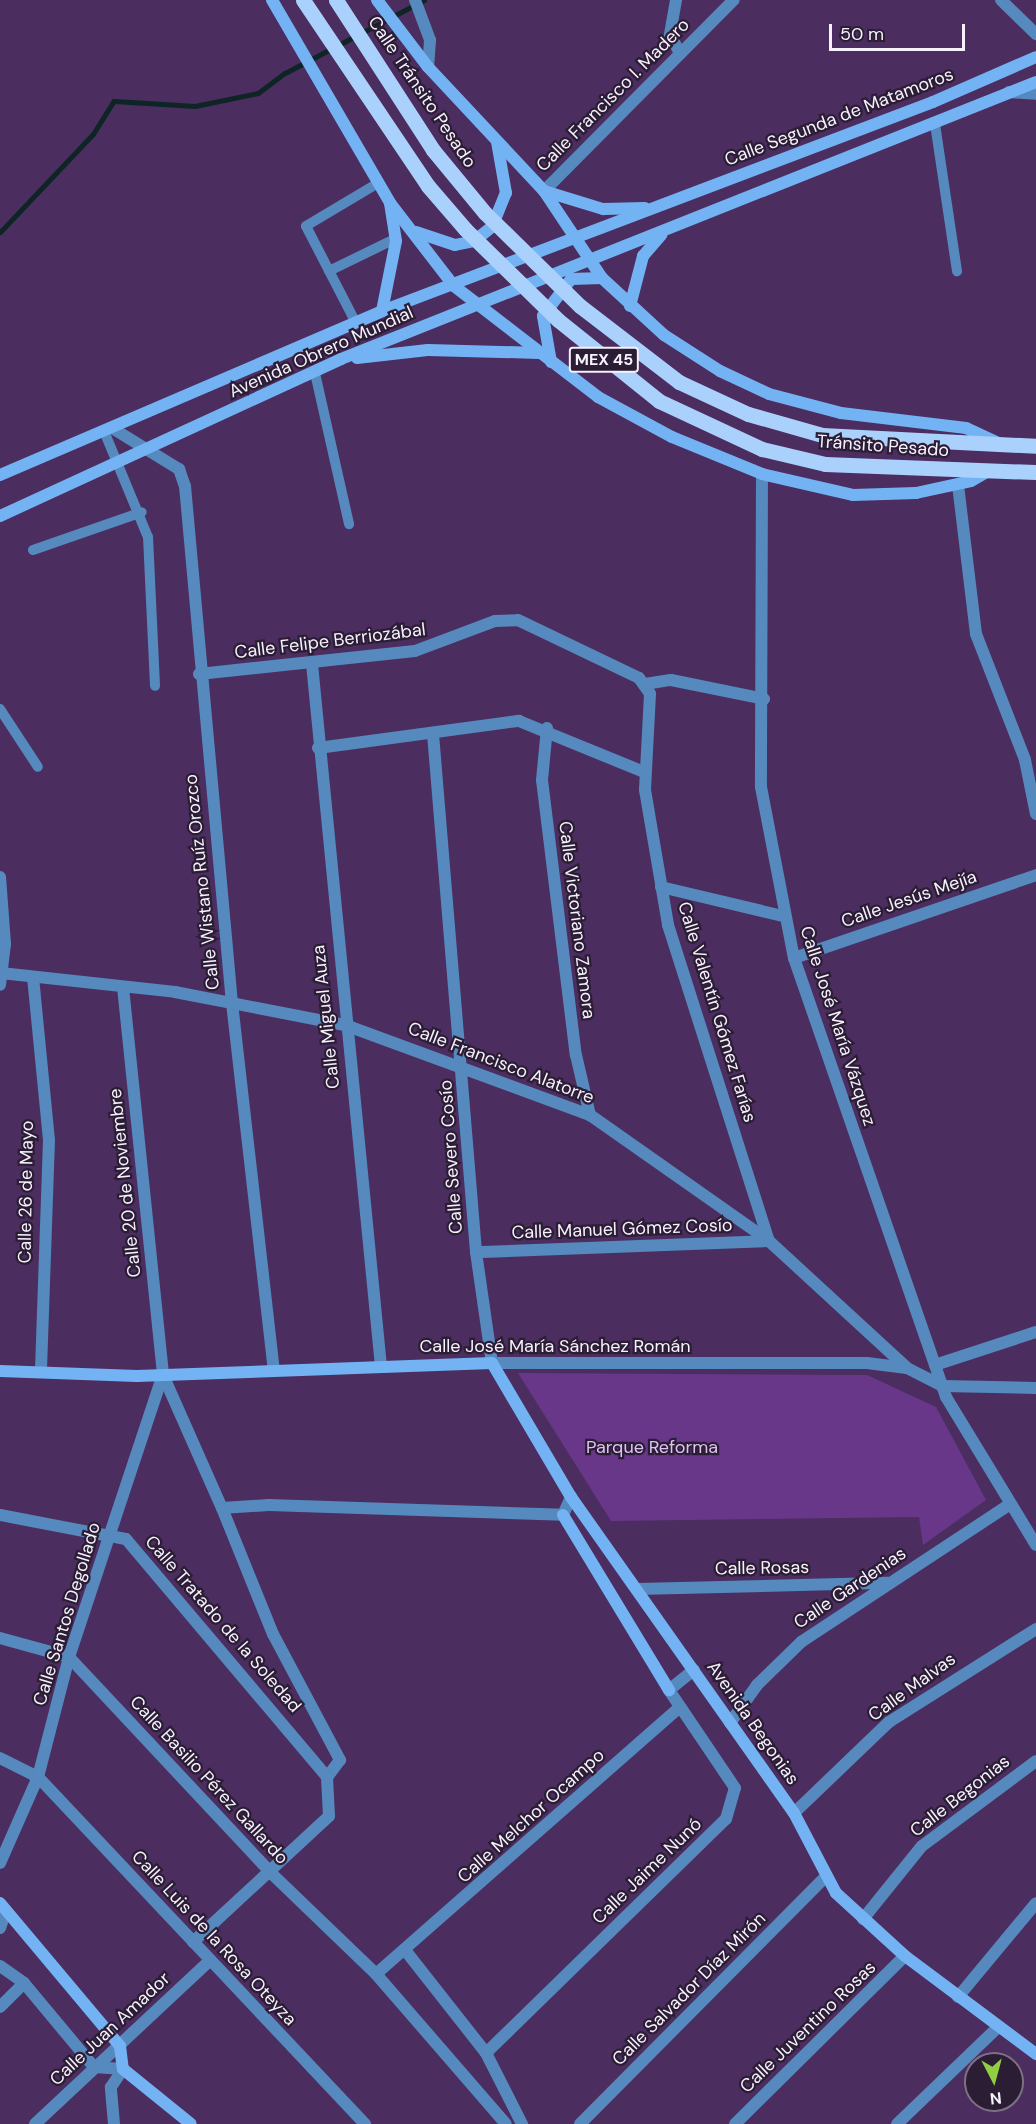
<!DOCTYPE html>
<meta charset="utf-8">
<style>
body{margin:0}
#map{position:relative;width:1036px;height:2124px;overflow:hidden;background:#4b2d5f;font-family:"DM Sans",sans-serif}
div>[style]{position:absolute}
.green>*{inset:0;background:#693789}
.stream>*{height:5px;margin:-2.5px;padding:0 2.5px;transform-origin:2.5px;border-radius:2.5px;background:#0d2524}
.lane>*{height:10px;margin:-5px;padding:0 5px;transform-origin:5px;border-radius:5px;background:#5689bd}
.street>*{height:12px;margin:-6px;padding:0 6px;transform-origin:6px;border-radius:6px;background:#5689bd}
.secondary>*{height:12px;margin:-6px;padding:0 6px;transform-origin:6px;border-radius:6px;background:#73b3f4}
.primary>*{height:15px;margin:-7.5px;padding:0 7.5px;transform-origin:7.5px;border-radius:7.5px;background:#aad1fb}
span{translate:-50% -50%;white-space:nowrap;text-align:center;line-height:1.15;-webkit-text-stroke:4.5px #2a1d34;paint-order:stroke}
.shield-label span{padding:2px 4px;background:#2a1d34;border:2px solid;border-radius:4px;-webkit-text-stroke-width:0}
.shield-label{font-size:16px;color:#f7f0fd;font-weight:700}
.street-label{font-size:18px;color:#f7f0fd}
.park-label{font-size:18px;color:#dfc3f4}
.north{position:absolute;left:964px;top:2052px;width:60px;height:60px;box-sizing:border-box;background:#2a1d34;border:2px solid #7c7184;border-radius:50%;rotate:174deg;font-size:16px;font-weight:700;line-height:24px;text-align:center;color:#f7f0fd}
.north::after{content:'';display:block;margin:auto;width:21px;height:27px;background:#90cd40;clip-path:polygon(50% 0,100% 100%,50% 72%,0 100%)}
.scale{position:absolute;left:829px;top:24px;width:136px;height:27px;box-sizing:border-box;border:3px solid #f7f0fd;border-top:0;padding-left:8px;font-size:18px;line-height:21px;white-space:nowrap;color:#f7f0fd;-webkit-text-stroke:4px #2a1d34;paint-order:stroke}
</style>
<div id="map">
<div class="green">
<i style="clip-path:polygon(518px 1373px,867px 1375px,936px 1407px,986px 1500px,923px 1545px,919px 1517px,611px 1521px)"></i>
</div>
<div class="stream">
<i style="left:0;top:232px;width:135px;rotate:-46.5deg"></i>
<i style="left:93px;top:134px;width:39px;rotate:-58deg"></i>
<i style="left:114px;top:101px;width:81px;rotate:3.5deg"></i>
<i style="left:195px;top:106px;width:64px;rotate:-11.7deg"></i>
<i style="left:258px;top:93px;width:34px;rotate:-37deg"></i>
<i style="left:285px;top:73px;width:157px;rotate:-27.7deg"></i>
</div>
<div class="lane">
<i style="left:935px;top:124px;width:149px;rotate:81.5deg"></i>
<i style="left:329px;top:271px;width:73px;rotate:-25.9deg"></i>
<i style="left:356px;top:323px;width:109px;rotate:-117.3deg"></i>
<i style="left:306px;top:226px;width:84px;rotate:-30.8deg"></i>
<i style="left:315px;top:373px;width:155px;rotate:77.3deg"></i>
<i style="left:104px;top:431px;width:115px;rotate:67.5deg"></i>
<i style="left:148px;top:537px;width:149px;rotate:87.3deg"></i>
<i style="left:33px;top:550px;width:115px;rotate:-19.2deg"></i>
<i style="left:0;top:709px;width:69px;rotate:56.8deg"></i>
</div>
<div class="street">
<i style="left:415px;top:0;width:43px;rotate:69.4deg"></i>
<i style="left:430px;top:40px;width:27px;rotate:94deg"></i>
<i style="left:676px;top:0;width:36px;rotate:100deg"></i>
<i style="left:670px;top:35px;width:21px;rotate:61deg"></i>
<i style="left:1001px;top:0;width:49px;rotate:44.2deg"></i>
<i style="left:1009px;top:92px;width:27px;rotate:4deg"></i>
<i style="left:544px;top:191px;width:269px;rotate:-45.2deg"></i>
<i style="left:112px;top:428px;width:79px;rotate:31.5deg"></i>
<i style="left:179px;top:469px;width:18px;rotate:71deg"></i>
<i style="left:185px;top:486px;width:519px;rotate:84.81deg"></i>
<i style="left:232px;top:1003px;width:368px;rotate:83.5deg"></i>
<i style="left:762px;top:474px;width:313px;rotate:90.2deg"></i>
<i style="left:761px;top:787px;width:174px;rotate:79.1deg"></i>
<i style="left:794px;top:958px;width:465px;rotate:70.9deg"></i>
<i style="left:946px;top:1397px;width:173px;rotate:58.7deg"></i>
<i style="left:958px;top:485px;width:150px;rotate:83.1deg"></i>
<i style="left:976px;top:634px;width:135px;rotate:68.7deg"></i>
<i style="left:1025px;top:760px;width:55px;rotate:78.5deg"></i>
<i style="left:312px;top:664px;width:705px;rotate:84.39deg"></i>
<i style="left:199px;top:674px;width:217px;rotate:-6.1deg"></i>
<i style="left:415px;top:651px;width:85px;rotate:-20.6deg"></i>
<i style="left:495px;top:621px;width:23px;rotate:-2deg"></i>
<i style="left:518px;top:620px;width:134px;rotate:25.6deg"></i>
<i style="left:639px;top:678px;width:19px;rotate:55deg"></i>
<i style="left:650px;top:694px;width:96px;rotate:93deg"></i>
<i style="left:645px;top:790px;width:137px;rotate:80.3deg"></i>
<i style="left:668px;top:925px;width:332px;rotate:72.3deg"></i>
<i style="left:769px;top:1241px;width:293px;rotate:177.8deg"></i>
<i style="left:645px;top:684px;width:26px;rotate:-9deg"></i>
<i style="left:671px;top:680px;width:95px;rotate:11.5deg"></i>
<i style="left:547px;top:728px;width:52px;rotate:95.5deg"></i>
<i style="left:542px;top:780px;width:277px;rotate:83deg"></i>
<i style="left:576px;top:1055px;width:62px;rotate:76.9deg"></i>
<i style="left:433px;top:734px;width:520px;rotate:85.25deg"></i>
<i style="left:476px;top:1252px;width:112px;rotate:81.8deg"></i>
<i style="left:492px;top:1363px;width:375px"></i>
<i style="left:867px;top:1363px;width:40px;rotate:7.1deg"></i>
<i style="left:907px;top:1368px;width:39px;rotate:27deg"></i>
<i style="left:942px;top:1386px;width:94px;rotate:1.2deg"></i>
<i style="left:318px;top:748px;width:203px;rotate:-7.7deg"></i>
<i style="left:519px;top:721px;width:135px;rotate:22.2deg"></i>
<i style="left:0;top:877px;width:67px;rotate:85.7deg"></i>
<i style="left:5px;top:944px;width:41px;rotate:97deg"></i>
<i style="left:661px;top:887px;width:125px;rotate:13.4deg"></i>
<i style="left:794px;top:958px;width:256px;rotate:-18.9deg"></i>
<i style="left:1px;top:973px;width:175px;rotate:6.2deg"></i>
<i style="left:175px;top:992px;width:173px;rotate:11deg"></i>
<i style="left:345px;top:1025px;width:261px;rotate:20.2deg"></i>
<i style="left:590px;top:1115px;width:219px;rotate:35.1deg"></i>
<i style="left:769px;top:1241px;width:188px;rotate:42.6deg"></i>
<i style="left:33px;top:977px;width:164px;rotate:84.4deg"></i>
<i style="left:49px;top:1140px;width:232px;rotate:92deg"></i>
<i style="left:123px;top:987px;width:390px;rotate:84.1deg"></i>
<i style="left:163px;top:1375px;width:145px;rotate:66.1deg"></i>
<i style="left:222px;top:1508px;width:47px;rotate:-3.7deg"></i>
<i style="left:269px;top:1505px;width:294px;rotate:1.9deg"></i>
<i style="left:563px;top:1515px;width:20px;rotate:-66deg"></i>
<i style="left:935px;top:1365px;width:106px;rotate:-18.1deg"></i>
<i style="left:222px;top:1508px;width:136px;rotate:68deg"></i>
<i style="left:273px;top:1634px;width:143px;rotate:62deg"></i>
<i style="left:340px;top:1760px;width:21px;rotate:127deg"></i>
<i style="left:0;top:1515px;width:128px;rotate:10.8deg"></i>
<i style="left:126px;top:1539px;width:312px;rotate:49.8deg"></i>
<i style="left:637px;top:1589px;width:251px;rotate:-1.4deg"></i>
<i style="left:0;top:1638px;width:72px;rotate:15.4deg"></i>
<i style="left:69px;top:1657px;width:294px;rotate:46.9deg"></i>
<i style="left:270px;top:1872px;width:147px;rotate:43.9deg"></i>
<i style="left:376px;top:1974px;width:198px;rotate:49.1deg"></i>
<i style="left:730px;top:1723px;width:47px;rotate:-54.6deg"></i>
<i style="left:757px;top:1685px;width:62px;rotate:-44.3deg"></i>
<i style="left:801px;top:1642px;width:250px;rotate:-33.4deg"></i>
<i style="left:0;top:1758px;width:42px;rotate:26.6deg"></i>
<i style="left:38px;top:1777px;width:477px;rotate:46.7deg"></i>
<i style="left:794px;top:1813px;width:132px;rotate:-43.8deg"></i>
<i style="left:889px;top:1722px;width:174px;rotate:-32.3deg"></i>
<i style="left:0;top:1863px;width:94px;rotate:-66.2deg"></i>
<i style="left:38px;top:1777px;width:124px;rotate:-75.5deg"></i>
<i style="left:69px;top:1657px;width:297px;rotate:-71.6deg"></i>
<i style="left:863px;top:1919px;width:94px;rotate:-51.1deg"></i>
<i style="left:922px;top:1846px;width:142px;rotate:-36.7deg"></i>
<i style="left:0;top:1928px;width:18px;rotate:-71deg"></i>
<i style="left:193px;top:1942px;width:185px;rotate:-42.8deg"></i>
<i style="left:329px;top:1816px;width:39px;rotate:-93deg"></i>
<i style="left:405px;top:1950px;width:131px;rotate:51.8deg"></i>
<i style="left:486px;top:2053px;width:80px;rotate:63.1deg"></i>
<i style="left:0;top:1966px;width:29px;rotate:35deg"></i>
<i style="left:24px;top:1983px;width:109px;rotate:50.2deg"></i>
<i style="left:94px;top:2067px;width:29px;rotate:4deg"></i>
<i style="left:376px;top:1974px;width:403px;rotate:-41.3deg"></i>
<i style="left:958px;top:1997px;width:122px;rotate:-50.3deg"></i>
<i style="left:0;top:2007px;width:34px;rotate:-45deg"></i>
<i style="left:486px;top:2053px;width:335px;rotate:-44.3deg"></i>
<i style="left:726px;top:1819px;width:32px;rotate:-74deg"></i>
<i style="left:735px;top:1788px;width:118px;rotate:-124deg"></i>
<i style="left:669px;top:1690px;width:32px;rotate:-39deg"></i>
<i style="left:35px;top:2124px;width:240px;rotate:-43.1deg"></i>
<i style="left:114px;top:2124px;width:37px;rotate:-95deg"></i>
<i style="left:111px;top:2087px;width:22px;rotate:-56deg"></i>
<i style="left:580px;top:2124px;width:346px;rotate:-45.2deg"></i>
<i style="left:735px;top:2124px;width:239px;rotate:-44.7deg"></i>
<i style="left:897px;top:2124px;width:140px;rotate:-43.8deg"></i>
</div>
<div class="secondary">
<i style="left:272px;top:0;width:235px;rotate:59.8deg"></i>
<i style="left:390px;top:203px;width:105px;rotate:52.4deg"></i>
<i style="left:454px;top:286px;width:182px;rotate:37.6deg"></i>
<i style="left:598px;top:397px;width:84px;rotate:28.4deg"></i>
<i style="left:672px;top:437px;width:97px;rotate:22.3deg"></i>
<i style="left:762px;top:474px;width:93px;rotate:13deg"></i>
<i style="left:853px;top:495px;width:63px;rotate:-1.8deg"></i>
<i style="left:916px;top:493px;width:56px;rotate:-12.3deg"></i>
<i style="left:971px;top:481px;width:20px;rotate:-30deg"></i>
<i style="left:377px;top:0;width:84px;rotate:52.7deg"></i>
<i style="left:428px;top:67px;width:170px;rotate:46.9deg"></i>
<i style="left:544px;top:191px;width:105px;rotate:56.3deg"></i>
<i style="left:602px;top:278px;width:84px;rotate:42.6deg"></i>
<i style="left:664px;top:335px;width:67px;rotate:32.7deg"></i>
<i style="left:720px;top:371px;width:54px;rotate:25.1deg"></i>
<i style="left:769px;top:394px;width:74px;rotate:14.8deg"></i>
<i style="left:841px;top:413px;width:126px;rotate:6.8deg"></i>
<i style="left:966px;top:428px;width:35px;rotate:25deg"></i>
<i style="left:544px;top:191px;width:62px;rotate:17deg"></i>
<i style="left:603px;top:209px;width:42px;rotate:-1.4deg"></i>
<i style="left:416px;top:232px;width:41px;rotate:18.4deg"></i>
<i style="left:455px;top:245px;width:19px;rotate:-12deg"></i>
<i style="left:474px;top:241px;width:23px;rotate:-38deg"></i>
<i style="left:492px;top:227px;width:37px;rotate:-68deg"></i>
<i style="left:506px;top:193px;width:52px;rotate:-100deg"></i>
<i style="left:630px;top:306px;width:52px;rotate:-75.4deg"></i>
<i style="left:643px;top:256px;width:28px;rotate:-49deg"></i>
<i style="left:382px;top:311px;width:71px;rotate:-78.7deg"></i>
<i style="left:396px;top:241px;width:37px;rotate:-99deg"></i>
<i style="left:357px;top:358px;width:71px;rotate:-6.4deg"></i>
<i style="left:428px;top:350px;width:111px;rotate:1.5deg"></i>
<i style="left:551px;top:362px;width:47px;rotate:-99.9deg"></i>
<i style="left:543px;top:316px;width:46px;rotate:-52.9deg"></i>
<i style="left:571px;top:279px;width:31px;rotate:-2deg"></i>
<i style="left:0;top:475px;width:416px;rotate:-23.2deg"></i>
<i style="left:382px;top:311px;width:589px;rotate:-20.77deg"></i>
<i style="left:933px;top:102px;width:112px;rotate:-23.6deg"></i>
<i style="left:0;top:516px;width:375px;rotate:-24.7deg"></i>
<i style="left:341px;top:359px;width:748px;rotate:-21.73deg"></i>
<i style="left:0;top:1371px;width:137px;rotate:2.1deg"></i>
<i style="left:137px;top:1376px;width:355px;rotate:-2.1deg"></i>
<i style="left:492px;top:1363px;width:156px;rotate:59.5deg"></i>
<i style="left:571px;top:1497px;width:387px;rotate:54.8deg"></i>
<i style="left:794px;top:1813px;width:90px;rotate:62.3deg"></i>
<i style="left:836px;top:1893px;width:93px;rotate:42.4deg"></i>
<i style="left:905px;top:1956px;width:164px;rotate:36.8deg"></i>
<i style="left:563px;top:1515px;width:205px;rotate:58.8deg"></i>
<i style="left:0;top:1903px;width:187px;rotate:50deg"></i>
<i style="left:120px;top:2046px;width:23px;rotate:83deg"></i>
<i style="left:123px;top:2069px;width:87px;rotate:39deg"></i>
</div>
<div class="primary">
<i style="left:303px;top:0;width:224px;rotate:56.1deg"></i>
<i style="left:428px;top:186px;width:57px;rotate:49.3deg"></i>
<i style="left:465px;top:229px;width:130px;rotate:44.4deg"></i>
<i style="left:558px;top:320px;width:129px;rotate:38.7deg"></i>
<i style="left:659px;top:401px;width:114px;rotate:25deg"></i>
<i style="left:762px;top:449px;width:65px;rotate:13.4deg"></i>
<i style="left:825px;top:464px;width:211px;rotate:2.2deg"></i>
<i style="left:336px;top:0;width:179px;rotate:57.1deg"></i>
<i style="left:433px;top:150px;width:82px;rotate:50.5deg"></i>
<i style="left:485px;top:213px;width:133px;rotate:44.4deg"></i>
<i style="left:580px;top:306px;width:125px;rotate:37.5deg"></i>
<i style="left:679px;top:382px;width:76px;rotate:24.9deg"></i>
<i style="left:748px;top:414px;width:77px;rotate:15.8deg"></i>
<i style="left:822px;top:435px;width:214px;rotate:2.9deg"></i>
</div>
<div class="shield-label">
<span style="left:604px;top:360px">MEX 45</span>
</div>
<div class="street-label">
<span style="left:422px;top:92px;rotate:56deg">Calle Tránsito Pesado</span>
<span style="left:613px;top:95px;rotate:-45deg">Calle Francisco I. Madero</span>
<span style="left:839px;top:117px;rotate:-21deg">Calle Segunda de Matamoros</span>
<span style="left:321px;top:352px;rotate:-24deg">Avenida Obrero Mundial</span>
<span style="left:883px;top:446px;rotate:4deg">Tránsito Pesado</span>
<span style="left:330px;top:641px;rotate:-7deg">Calle Felipe Berriozábal</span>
<span style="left:202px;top:882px;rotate:-96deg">Calle Wistano Ruíz Orozco</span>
<span style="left:909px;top:899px;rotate:-19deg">Calle Jesús Mejía</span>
<span style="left:577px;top:920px;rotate:83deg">Calle Victoriano Zamora</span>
<span style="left:717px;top:1012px;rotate:73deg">Calle Valentín Gómez Farías</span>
<span style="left:326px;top:1017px;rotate:-96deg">Calle Miguel Auza</span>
<span style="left:838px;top:1026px;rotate:72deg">Calle José María Vázquez</span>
<span style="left:501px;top:1063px;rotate:21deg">Calle Francisco Alatorre</span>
<span style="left:451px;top:1157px;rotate:-94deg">Calle Severo Cosío</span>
<span style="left:125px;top:1183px;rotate:-96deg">Calle 20 de Noviembre</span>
<span style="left:26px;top:1192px;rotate:-89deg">Calle 26 de Mayo</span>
<span style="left:622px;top:1229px;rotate:-2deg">Calle Manuel Gómez Cosío</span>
<span style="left:555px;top:1346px">Calle José María Sánchez Román</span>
<span style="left:762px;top:1568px;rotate:-1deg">Calle Rosas</span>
<span style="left:850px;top:1588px;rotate:-34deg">Calle Gardenias</span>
<span style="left:67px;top:1614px;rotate:-73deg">Calle Santos Degollado</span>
<span style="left:223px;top:1624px;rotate:49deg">Calle Tratado de la Soledad</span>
<span style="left:912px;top:1687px;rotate:-36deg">Calle Malvas</span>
<span style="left:753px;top:1723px;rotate:55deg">Avenida Begonias</span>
<span style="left:209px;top:1780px;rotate:47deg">Calle Basilio Pérez Gallardo</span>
<span style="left:960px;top:1796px;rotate:-38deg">Calle Begonias</span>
<span style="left:531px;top:1816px;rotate:-42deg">Calle Melchor Ocampo</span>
<span style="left:647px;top:1871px;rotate:-44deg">Calle Jaime Nunó</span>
<span style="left:214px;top:1938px;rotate:47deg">Calle Luis de la Rosa Oteyza</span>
<span style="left:689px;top:1989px;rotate:-45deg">Calle Salvador Díaz Mirón</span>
<span style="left:808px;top:2027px;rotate:-44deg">Calle Juventino Rosas</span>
<span style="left:110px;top:2029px;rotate:-43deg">Calle Juan Amador</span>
</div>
<div class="park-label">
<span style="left:652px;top:1447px">Parque Reforma</span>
</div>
<div class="north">N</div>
<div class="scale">50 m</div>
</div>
